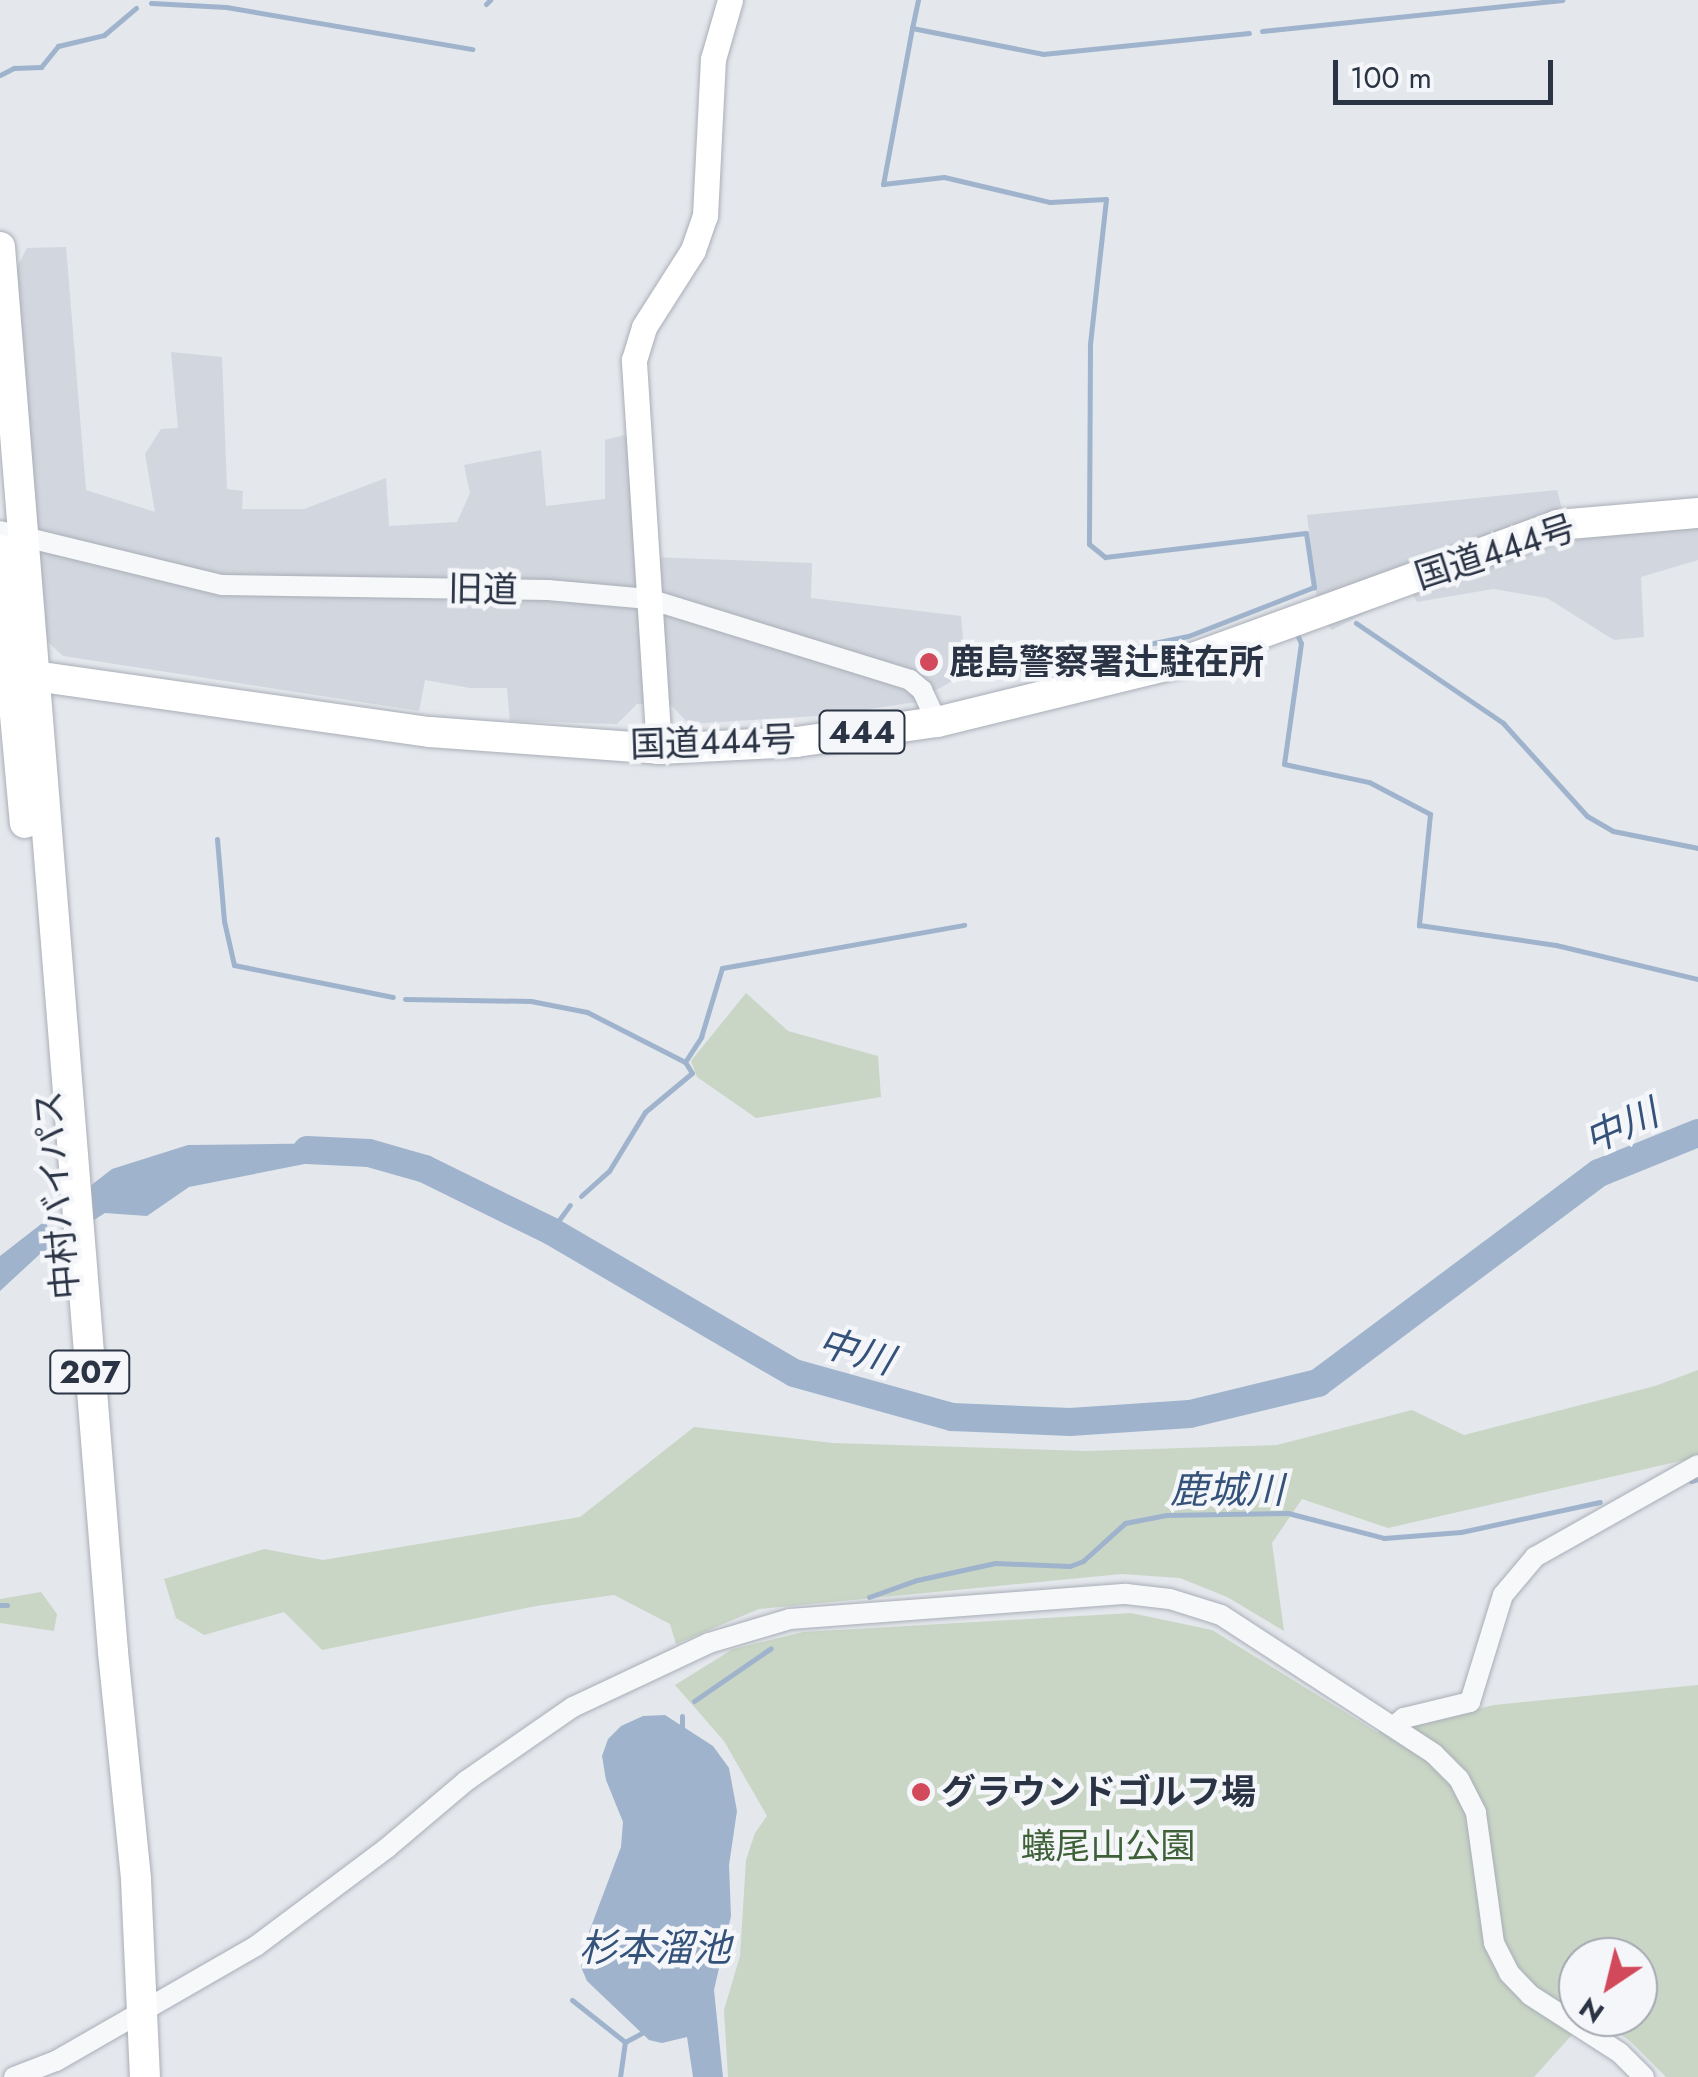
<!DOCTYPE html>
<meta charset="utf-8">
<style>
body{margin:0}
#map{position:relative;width:1698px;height:2077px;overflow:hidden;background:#e4e7ec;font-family:Jost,"Noto Sans JP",sans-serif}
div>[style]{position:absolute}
.built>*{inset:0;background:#d2d6de}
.green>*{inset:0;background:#c9d6c5}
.water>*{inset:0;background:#9fb4cc}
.pier>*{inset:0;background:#e4e7ec}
.stream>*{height:5px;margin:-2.5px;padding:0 2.5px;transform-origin:2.5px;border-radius:2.5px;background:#9fb4cc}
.river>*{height:28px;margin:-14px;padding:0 14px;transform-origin:14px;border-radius:14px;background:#9fb4cc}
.roads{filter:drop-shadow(0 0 2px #a9aeb7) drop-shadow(0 0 2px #a9aeb7)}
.minor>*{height:20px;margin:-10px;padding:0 10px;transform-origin:10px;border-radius:10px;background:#f7f8fa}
.major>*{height:25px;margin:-12.5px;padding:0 12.5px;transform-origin:12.5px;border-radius:12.5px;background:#fff}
.highway>*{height:30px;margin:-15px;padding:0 15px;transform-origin:15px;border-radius:15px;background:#fff}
.dots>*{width:28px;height:28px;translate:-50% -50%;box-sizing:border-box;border:5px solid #f4f6f9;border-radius:50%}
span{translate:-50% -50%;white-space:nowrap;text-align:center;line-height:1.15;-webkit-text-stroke:9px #f4f6f9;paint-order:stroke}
.shield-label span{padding:2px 8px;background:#f4f6f9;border:2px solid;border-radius:8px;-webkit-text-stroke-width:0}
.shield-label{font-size:32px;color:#2b3445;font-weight:700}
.street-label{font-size:35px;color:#2b3445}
.poi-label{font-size:35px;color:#2b3445;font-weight:700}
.left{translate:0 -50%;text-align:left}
.park-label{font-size:35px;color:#3f6138}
.water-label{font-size:38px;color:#34527a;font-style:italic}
.north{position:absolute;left:1558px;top:1937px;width:100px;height:100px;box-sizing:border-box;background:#f4f6f9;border:2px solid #a4a8b1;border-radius:50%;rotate:215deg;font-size:28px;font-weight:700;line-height:40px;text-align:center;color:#2b3445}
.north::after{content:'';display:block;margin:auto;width:35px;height:45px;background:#d1495b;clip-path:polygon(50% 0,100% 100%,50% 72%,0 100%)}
.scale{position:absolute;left:1333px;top:60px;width:220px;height:45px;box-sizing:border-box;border:5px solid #2b3445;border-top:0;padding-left:12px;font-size:30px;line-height:35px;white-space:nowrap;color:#2b3445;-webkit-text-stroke:8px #f4f6f9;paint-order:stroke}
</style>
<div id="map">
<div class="built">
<i style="clip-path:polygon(66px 247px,86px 490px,155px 512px,145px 454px,161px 429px,178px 428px,171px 352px,222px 357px,227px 489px,243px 491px,242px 509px,304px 509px,386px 478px,389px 526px,457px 522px,470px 493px,464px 465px,541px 450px,546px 506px,605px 499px,605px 440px,645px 430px,651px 557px,812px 563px,811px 598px,961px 616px,966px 673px,916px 702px,832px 715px,689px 724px,670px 704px,637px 704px,617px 724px,510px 721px,507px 688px,470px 688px,425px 680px,419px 711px,63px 656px,47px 641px,15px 271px,27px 248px)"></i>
<i style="clip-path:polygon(1557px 490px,1570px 539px,1698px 528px,1698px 560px,1641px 577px,1644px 637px,1614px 640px,1547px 598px,1493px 589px,1417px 602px,1410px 590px,1332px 630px,1319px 616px,1307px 515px)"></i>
</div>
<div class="green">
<i style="clip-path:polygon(746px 993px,788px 1031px,878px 1056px,881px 1097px,756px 1118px,697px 1077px,691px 1061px)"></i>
<i style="clip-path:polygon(1698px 1370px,1698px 1457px,1388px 1528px,1302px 1499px,1272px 1543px,1284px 1631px,1227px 1597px,1180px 1578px,1122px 1574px,759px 1609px,676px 1644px,670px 1624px,614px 1595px,536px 1606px,322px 1650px,284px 1612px,204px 1635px,176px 1618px,164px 1579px,264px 1549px,323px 1560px,580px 1517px,694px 1427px,833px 1443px,1085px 1451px,1277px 1445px,1412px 1410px,1464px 1435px,1655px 1386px)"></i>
<i style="clip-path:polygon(41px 1592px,57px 1614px,54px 1631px,0 1623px,0 1599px)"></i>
<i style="clip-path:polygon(1131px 1613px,1212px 1630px,1377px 1732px,1494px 1705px,1698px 1685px,1698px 2077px,1666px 2077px,1631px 2042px,1597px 2017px,1638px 2017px,1638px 1957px,1578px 1957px,1578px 2017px,1588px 2017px,1534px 2077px,728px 2077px,724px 2010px,740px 1956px,746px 1860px,755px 1833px,767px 1816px,724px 1741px,675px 1685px,733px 1649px,803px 1632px)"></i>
</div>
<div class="water">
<i style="clip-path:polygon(344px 1143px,340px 1157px,189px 1187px,147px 1216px,105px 1213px,40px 1254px,0 1291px,0 1256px,112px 1169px,188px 1145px)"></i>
<i style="clip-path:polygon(665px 1715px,713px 1746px,729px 1768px,737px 1811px,729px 1865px,731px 1916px,714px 1990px,723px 2077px,693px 2077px,687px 2037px,662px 2043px,649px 2040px,587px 1981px,581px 1967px,583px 1948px,621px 1847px,623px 1822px,606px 1780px,602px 1756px,608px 1739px,621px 1726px,643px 1716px)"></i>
</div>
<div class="pier">
<i style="clip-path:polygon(88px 1181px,92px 1227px,50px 1254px,46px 1214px)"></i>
</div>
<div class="stream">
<i style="left:918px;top:0;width:29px;rotate:102deg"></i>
<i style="left:912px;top:28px;width:134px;rotate:11.2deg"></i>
<i style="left:1043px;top:54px;width:207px;rotate:-5.8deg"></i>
<i style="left:151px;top:3px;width:75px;rotate:3.1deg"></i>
<i style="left:226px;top:7px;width:250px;rotate:9.7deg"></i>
<i style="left:486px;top:4px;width:6px;rotate:-45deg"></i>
<i style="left:912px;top:28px;width:159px;rotate:100.5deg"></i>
<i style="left:883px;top:184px;width:61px;rotate:-6.5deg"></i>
<i style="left:944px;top:177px;width:109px;rotate:13.3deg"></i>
<i style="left:1050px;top:202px;width:56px;rotate:-3.1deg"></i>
<i style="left:1106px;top:199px;width:147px;rotate:96.3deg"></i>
<i style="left:1090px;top:345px;width:199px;rotate:90.3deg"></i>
<i style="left:1089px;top:544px;width:21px;rotate:39deg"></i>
<i style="left:1105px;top:557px;width:202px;rotate:-6.8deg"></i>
<i style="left:1306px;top:533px;width:55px;rotate:81.6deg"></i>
<i style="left:1314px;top:587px;width:135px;rotate:158.7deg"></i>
<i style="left:1188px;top:636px;width:160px;rotate:168.5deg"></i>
<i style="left:1031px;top:668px;width:59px;rotate:177.1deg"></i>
<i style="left:1262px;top:31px;width:302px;rotate:-5.9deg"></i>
<i style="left:0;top:75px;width:16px;rotate:-27deg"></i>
<i style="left:14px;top:68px;width:27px;rotate:-2deg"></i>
<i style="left:41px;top:67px;width:27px;rotate:-51deg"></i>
<i style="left:58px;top:46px;width:47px;rotate:-13.4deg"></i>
<i style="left:104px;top:35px;width:42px;rotate:-40.2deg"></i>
<i style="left:1356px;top:623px;width:178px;rotate:34.2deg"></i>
<i style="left:1503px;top:723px;width:125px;rotate:47.9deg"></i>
<i style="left:1587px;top:816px;width:30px;rotate:30deg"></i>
<i style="left:1613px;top:831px;width:87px;rotate:11.3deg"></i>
<i style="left:1296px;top:632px;width:12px;rotate:66deg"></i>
<i style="left:1301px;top:643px;width:122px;rotate:98deg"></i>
<i style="left:1284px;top:764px;width:87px;rotate:12deg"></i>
<i style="left:1369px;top:782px;width:69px;rotate:27.7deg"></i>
<i style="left:1430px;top:814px;width:112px;rotate:95.7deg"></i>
<i style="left:1419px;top:925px;width:138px;rotate:8.3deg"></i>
<i style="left:1556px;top:945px;width:146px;rotate:13.5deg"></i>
<i style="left:217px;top:839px;width:82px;rotate:85.1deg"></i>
<i style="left:224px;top:921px;width:45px;rotate:77.2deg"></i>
<i style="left:234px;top:965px;width:162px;rotate:11.4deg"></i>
<i style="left:405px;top:999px;width:126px;rotate:0.9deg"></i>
<i style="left:531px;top:1001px;width:57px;rotate:11.1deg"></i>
<i style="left:587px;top:1012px;width:110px;rotate:27deg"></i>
<i style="left:581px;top:1196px;width:38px;rotate:-42deg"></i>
<i style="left:609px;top:1171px;width:69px;rotate:-58.6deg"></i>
<i style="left:645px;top:1112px;width:61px;rotate:-39.7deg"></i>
<i style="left:692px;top:1073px;width:13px;rotate:-122deg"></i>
<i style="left:685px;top:1062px;width:30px;rotate:-57deg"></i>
<i style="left:701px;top:1037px;width:72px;rotate:-73.1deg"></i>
<i style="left:722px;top:968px;width:246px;rotate:-10.1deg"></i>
<i style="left:551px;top:1231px;width:32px;rotate:-54deg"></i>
<i style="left:1691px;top:1481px;width:7px;rotate:-16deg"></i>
<i style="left:869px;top:1597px;width:51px;rotate:-19.5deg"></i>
<i style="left:917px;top:1580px;width:80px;rotate:-12.3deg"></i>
<i style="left:995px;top:1563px;width:75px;rotate:2.3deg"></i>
<i style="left:1070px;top:1566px;width:14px;rotate:-21deg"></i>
<i style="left:1083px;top:1561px;width:57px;rotate:-42.1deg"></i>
<i style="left:1125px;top:1523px;width:42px;rotate:-11deg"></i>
<i style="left:1166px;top:1515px;width:122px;rotate:-0.9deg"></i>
<i style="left:1288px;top:1513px;width:99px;rotate:14.6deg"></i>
<i style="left:1384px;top:1538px;width:77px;rotate:-4.5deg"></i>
<i style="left:1461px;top:1532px;width:142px;rotate:-12.2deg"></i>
<i style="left:0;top:1605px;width:7px"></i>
<i style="left:694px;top:1701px;width:93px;rotate:-34.5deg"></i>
<i style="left:682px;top:1716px;width:15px;rotate:90deg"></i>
<i style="left:572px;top:2000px;width:68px;rotate:38.4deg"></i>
<i style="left:625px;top:2042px;width:19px;rotate:-28deg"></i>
<i style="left:620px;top:2077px;width:35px;rotate:-82deg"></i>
</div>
<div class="river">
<i style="left:307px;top:1150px;width:62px;rotate:2.8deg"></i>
<i style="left:369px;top:1153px;width:58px;rotate:15.9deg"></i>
<i style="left:425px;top:1169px;width:140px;rotate:26.2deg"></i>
<i style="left:551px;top:1231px;width:281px;rotate:30.3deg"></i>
<i style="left:794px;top:1373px;width:164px;rotate:15.6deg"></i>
<i style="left:952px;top:1417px;width:118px;rotate:2.4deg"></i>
<i style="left:1070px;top:1422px;width:120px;rotate:-3.8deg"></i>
<i style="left:1190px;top:1414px;width:132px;rotate:-13.6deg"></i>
<i style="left:1318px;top:1383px;width:351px;rotate:-36.8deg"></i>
<i style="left:1599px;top:1173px;width:107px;rotate:-22deg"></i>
</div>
<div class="roads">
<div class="minor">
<i style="left:0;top:531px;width:228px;rotate:13.7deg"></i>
<i style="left:222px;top:585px;width:326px;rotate:0.9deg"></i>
<i style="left:548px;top:590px;width:101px;rotate:5.1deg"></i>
<i style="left:649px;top:599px;width:273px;rotate:17.2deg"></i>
<i style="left:910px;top:680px;width:16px;rotate:40deg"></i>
<i style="left:922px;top:690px;width:35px;rotate:65deg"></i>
<i style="left:1394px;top:1726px;width:13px;rotate:-39deg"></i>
<i style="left:1404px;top:1718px;width:68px;rotate:-13.6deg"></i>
<i style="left:1470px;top:1702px;width:112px;rotate:-72.9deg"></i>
<i style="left:1503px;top:1595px;width:50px;rotate:-49.9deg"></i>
<i style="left:1535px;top:1557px;width:187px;rotate:-29.4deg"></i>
<i style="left:14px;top:2077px;width:45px;rotate:-20.9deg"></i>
<i style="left:56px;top:2061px;width:231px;rotate:-29.9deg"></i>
<i style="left:256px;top:1946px;width:164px;rotate:-36.8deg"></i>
<i style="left:387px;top:1848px;width:104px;rotate:-40.3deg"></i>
<i style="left:466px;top:1781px;width:130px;rotate:-34.7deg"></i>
<i style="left:573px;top:1707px;width:150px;rotate:-25.2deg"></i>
<i style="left:709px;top:1643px;width:84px;rotate:-16.5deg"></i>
<i style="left:790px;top:1619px;width:337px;rotate:-4.3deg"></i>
<i style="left:1126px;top:1594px;width:44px;rotate:6.5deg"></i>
<i style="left:1170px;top:1599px;width:53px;rotate:17.4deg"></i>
<i style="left:1221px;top:1615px;width:254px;rotate:33.1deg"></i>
<i style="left:1434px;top:1754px;width:35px;rotate:45deg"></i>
<i style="left:1459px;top:1779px;width:38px;rotate:63deg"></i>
<i style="left:1476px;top:1813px;width:131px;rotate:82.1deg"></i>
<i style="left:1494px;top:1943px;width:34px;rotate:63deg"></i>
<i style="left:1509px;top:1973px;width:30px;rotate:46deg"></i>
<i style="left:1530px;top:1995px;width:107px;rotate:32.8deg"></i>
<i style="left:1620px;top:2053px;width:34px;rotate:45deg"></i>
</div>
<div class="major">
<i style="left:659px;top:749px;width:390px;rotate:-93.7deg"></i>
<i style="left:634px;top:360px;width:34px;rotate:-73deg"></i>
<i style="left:644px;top:327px;width:91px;rotate:-57.5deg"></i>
<i style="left:693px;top:250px;width:36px;rotate:-71deg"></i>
<i style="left:705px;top:216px;width:157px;rotate:-87.1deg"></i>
<i style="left:713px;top:59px;width:61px;rotate:-73.9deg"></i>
</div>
<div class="highway">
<i style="left:0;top:247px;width:1410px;rotate:85.4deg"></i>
<i style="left:113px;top:1652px;width:229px;rotate:84.2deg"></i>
<i style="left:136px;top:1880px;width:197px;rotate:87.4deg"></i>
<i style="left:0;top:550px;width:274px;rotate:84.8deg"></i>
<i style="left:0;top:671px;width:434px;rotate:8.1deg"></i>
<i style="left:430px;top:732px;width:230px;rotate:4.2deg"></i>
<i style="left:659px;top:749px;width:137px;rotate:-2.9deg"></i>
<i style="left:796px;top:742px;width:142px;rotate:-8.1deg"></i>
<i style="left:937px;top:722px;width:252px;rotate:-13.8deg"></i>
<i style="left:1182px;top:662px;width:400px;rotate:-20deg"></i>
<i style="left:1558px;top:525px;width:141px;rotate:-4.9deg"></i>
</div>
</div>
<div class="dots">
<i style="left:929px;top:662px;background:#d1495b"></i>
<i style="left:921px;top:1792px;background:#d1495b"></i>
</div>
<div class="shield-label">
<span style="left:862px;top:732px">444</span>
<span style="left:90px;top:1372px">207</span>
</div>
<div class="street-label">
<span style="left:1495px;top:552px;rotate:-18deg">国道444号</span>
<span style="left:483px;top:589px;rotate:1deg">旧道</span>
<span style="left:713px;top:742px;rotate:-2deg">国道444号</span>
<span style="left:57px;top:1195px;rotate:-95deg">中村バイパス</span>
</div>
<div class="poi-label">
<span class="left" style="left:949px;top:662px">鹿島警察署辻駐在所</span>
<span class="left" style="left:941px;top:1792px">グラウンドゴルフ場</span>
</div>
<div class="park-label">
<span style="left:1108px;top:1846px">蟻尾山公園</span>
</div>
<div class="water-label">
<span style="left:1621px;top:1126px;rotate:-24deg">中川</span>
<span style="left:856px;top:1351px;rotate:16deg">中川</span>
<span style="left:1227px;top:1490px">鹿城川</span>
<span style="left:655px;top:1948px">杉本溜池</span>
</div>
<div class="north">N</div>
<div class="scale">100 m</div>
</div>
